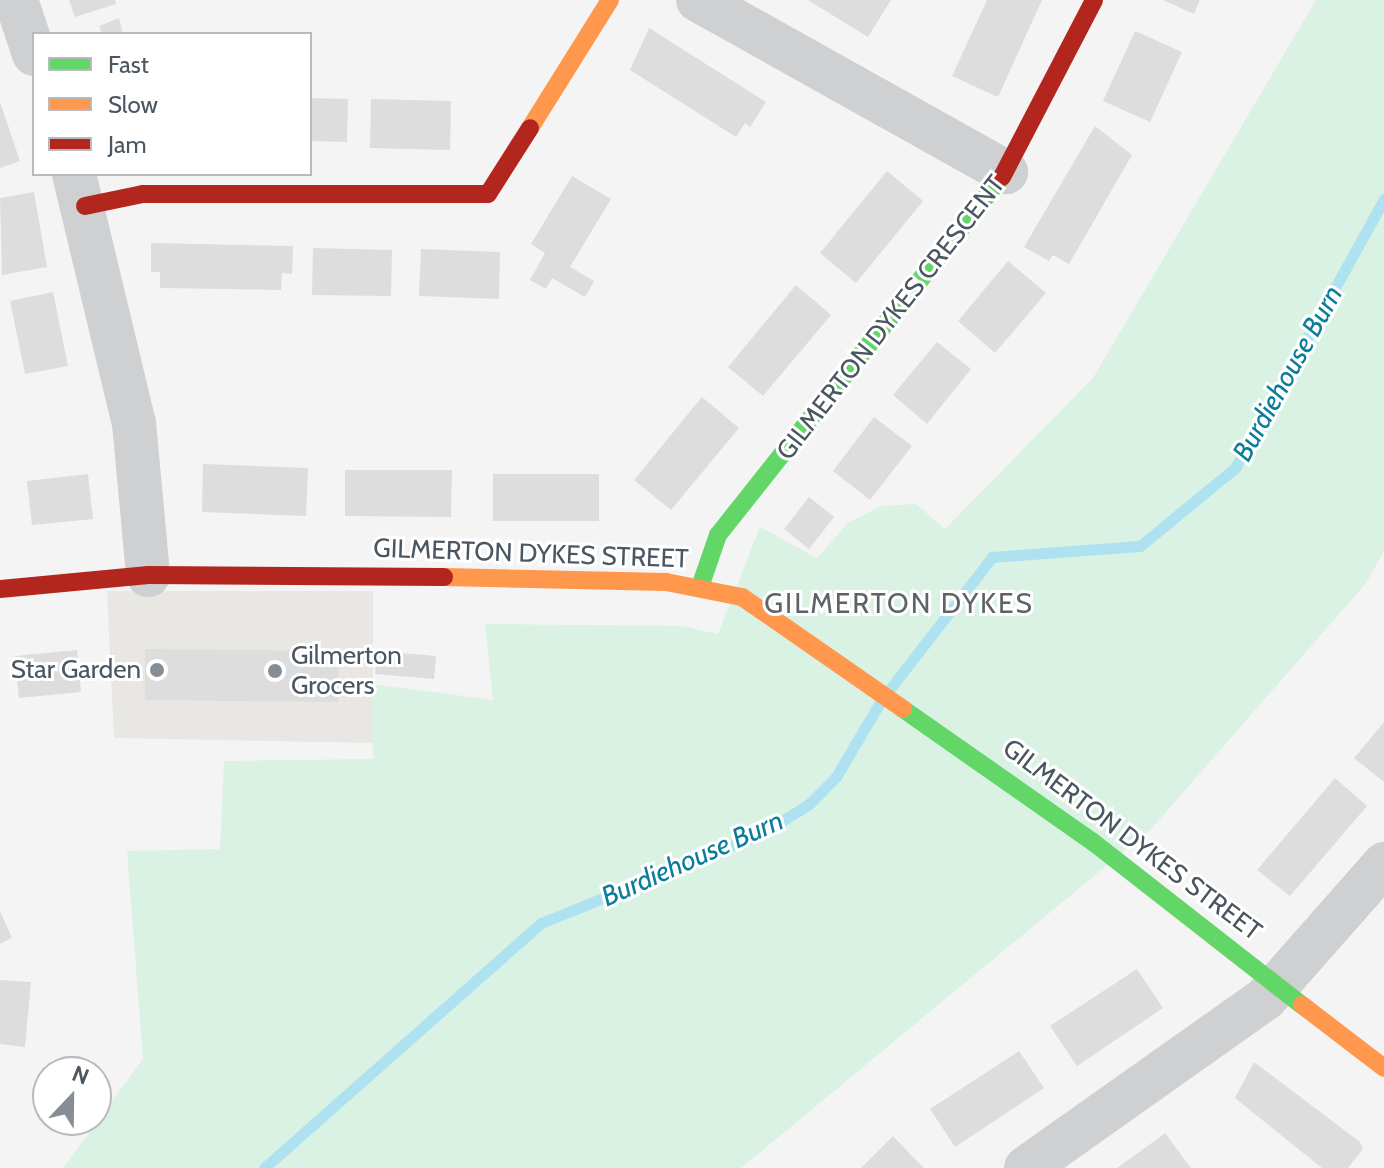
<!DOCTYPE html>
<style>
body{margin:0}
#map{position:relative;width:1384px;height:1168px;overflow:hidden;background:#f4f4f4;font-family:Cabin,sans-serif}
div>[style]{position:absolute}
.commercial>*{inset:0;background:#e8e7e3}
.green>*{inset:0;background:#d9f2e3}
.stream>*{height:11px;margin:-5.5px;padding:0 5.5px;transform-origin:5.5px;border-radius:5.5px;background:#aee2f0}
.building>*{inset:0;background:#ddddde}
.street>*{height:44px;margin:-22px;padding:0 22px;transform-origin:22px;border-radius:22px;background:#ced0d2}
.fast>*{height:18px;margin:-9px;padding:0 9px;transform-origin:9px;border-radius:9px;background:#63d668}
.slow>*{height:18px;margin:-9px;padding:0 9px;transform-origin:9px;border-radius:9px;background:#ff974d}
.jam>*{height:18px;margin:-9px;padding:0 9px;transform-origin:9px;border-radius:9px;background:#b3261e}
.dots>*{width:22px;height:22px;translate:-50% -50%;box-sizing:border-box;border:4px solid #fff;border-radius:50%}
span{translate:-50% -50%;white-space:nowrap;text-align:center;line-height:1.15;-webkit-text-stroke:6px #fff;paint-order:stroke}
.street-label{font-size:26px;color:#4a5661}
.poi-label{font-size:26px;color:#4a5661}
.left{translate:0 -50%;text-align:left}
.right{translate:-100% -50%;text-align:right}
.water-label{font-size:28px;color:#0c7c9b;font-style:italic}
.neighbourhood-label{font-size:28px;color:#5f6368;letter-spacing:2px}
.legend{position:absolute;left:32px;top:32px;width:280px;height:144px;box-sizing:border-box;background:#fff;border:2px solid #b7bbc0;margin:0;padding:10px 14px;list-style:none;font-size:24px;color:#4a5661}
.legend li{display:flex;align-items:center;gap:16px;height:40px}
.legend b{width:40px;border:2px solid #b7bbc0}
.north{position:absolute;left:32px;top:1056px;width:80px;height:80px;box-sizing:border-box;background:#fff;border:2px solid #b7bbc0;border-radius:50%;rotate:22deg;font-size:22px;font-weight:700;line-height:32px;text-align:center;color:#4a5661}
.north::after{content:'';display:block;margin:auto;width:28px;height:36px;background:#868d94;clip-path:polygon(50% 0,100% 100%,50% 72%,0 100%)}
</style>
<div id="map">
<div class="commercial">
<i style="clip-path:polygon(107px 591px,373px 591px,373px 743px,114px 738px)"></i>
</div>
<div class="green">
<i style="clip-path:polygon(1316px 0,1384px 0,1384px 551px,1366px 583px,1152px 828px,741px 1168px,63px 1168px,143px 1059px,127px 851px,220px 849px,224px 761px,373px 759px,372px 684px,493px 700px,485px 624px,682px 626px,718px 634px,760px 527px,817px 558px,848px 523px,881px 506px,916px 504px,945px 529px,1093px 378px)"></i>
</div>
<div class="stream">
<i style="left:889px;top:690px;width:168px;rotate:-52.2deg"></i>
<i style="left:992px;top:557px;width:148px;rotate:-4.3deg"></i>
<i style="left:1140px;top:546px;width:123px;rotate:-39.4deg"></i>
<i style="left:1235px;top:468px;width:308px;rotate:-61deg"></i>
<i style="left:264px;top:1168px;width:370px;rotate:-41.5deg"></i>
<i style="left:541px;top:923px;width:237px;rotate:-22deg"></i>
<i style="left:761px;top:834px;width:57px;rotate:-32deg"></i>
<i style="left:809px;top:804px;width:38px;rotate:-45deg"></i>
<i style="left:836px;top:777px;width:85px;rotate:-59.5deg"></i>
</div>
<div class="building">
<i style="clip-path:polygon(69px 0,115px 0,116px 4px,75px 17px)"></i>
<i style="clip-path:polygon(808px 0,891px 0,868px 37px)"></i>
<i style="clip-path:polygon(987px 0,1042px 0,998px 97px,952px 76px)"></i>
<i style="clip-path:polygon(1163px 0,1200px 0,1194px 14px)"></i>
<i style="clip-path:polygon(119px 18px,123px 34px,102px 34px,99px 26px)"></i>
<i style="clip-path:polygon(649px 28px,766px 102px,750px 127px,745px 123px,736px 137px,630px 70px)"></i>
<i style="clip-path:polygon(1135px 31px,1182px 52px,1150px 122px,1103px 101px)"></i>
<i style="clip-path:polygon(310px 98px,348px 99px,347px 142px,310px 141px)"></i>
<i style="clip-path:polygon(371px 99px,451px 101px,450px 150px,370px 148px)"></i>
<i style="clip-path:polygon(0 102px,20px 161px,0 168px)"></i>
<i style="clip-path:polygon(1095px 126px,1132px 155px,1069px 264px,1053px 255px,1049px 261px,1024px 247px)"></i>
<i style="clip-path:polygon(887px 171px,923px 201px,856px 283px,820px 253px)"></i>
<i style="clip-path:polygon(572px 176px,611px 199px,570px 267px,594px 281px,585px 297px,552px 278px,546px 289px,530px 280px,545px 253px,531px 244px)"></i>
<i style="clip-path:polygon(34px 192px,47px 267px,2px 275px,0 198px)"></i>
<i style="clip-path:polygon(151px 243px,293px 246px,292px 274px,282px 273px,281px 290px,160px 288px,160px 272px,151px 272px)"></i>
<i style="clip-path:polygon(313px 248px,392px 250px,391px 296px,312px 295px)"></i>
<i style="clip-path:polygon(421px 249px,500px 252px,499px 299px,419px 296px)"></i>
<i style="clip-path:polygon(1008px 261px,1046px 293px,995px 353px,958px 321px)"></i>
<i style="clip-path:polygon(796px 285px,831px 315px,763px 396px,728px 367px)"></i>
<i style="clip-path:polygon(53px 292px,68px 366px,25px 374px,10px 301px)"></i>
<i style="clip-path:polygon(937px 342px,971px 369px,927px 424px,893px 395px)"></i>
<i style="clip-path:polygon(702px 397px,739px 428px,671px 510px,634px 480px)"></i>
<i style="clip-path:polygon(874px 417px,912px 446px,870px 500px,833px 471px)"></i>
<i style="clip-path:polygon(203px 464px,308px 468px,306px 516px,202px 512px)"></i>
<i style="clip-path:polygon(345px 470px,452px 470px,451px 517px,345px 516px)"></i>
<i style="clip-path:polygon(88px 474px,93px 519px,32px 525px,27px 481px)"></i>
<i style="clip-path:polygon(493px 474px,599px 474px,599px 521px,493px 521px)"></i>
<i style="clip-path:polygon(809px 497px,834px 517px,809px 549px,784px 529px)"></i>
<i style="clip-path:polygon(145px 649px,339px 651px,338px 702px,145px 700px)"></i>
<i style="clip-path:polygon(77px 650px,81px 692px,19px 698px,15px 656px)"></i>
<i style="clip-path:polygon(377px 651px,436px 656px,434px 679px,375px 674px)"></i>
<i style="clip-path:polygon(1384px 722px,1384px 782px,1354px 758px)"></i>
<i style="clip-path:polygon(1335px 778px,1367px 806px,1290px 896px,1257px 870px)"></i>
<i style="clip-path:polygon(0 911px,12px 938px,0 944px)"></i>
<i style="clip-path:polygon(1137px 969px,1163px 1008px,1077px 1066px,1050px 1026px)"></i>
<i style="clip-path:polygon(0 980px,31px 982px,25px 1047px,0 1044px)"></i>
<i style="clip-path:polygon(1019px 1051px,1044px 1088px,955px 1147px,930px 1109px)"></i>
<i style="clip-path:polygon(1254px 1062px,1360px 1142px,1363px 1149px,1348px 1168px,1322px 1168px,1235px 1098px)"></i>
<i style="clip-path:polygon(1165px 1133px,1191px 1168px,1117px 1168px,1160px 1137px)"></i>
<i style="clip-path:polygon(893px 1136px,911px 1155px,924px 1168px,861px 1168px)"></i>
</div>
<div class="street">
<i style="left:16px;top:0;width:57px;rotate:71.6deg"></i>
<i style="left:698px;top:0;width:353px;rotate:29.2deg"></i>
<i style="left:74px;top:174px;width:256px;rotate:76.5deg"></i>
<i style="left:134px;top:423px;width:153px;rotate:84.7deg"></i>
<i style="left:1026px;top:1168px;width:294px;rotate:-35.3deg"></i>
<i style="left:1266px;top:998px;width:179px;rotate:-48.6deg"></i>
</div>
<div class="fast">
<i style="left:701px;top:584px;width:52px;rotate:-70.9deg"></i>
<i style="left:718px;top:535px;width:457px;rotate:-51.6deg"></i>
<i style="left:903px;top:709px;width:232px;rotate:35deg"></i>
<i style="left:1093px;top:842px;width:265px;rotate:38deg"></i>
</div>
<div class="slow">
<i style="left:530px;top:128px;width:151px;rotate:-58deg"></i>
<i style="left:444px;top:577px;width:222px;rotate:1.3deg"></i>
<i style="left:666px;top:582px;width:77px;rotate:11.2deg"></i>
<i style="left:742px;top:597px;width:196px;rotate:34.8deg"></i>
<i style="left:1302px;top:1005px;width:103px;rotate:37.5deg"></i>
</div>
<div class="jam">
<i style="left:1002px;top:177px;width:199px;rotate:-62.5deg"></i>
<i style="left:85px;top:206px;width:59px;rotate:-11.7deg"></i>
<i style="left:143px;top:194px;width:345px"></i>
<i style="left:488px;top:194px;width:78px;rotate:-57.5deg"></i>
<i style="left:0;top:589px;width:149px;rotate:-5.4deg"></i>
<i style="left:148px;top:575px;width:296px;rotate:0.4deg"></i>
</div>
<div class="dots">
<i style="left:157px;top:670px;background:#868d94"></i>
<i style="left:275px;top:671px;background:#868d94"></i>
</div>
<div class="street-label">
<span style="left:891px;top:318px;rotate:-52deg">GILMERTON DYKES CRESCENT</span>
<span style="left:531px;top:554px;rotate:2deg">GILMERTON DYKES STREET</span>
<span style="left:1132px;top:840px;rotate:37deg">GILMERTON DYKES STREET</span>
</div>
<div class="poi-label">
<span class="left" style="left:291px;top:671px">Gilmerton<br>Grocers</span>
<span class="right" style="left:141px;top:670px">Star Garden</span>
</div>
<div class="water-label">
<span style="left:1287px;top:373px;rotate:-61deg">Burdiehouse Burn</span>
<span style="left:692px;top:858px;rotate:-24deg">Burdiehouse Burn</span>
</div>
<div class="neighbourhood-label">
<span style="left:899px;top:603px">GILMERTON DYKES</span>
</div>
<ul class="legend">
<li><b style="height:10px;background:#63d668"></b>Fast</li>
<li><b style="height:10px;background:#ff974d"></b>Slow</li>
<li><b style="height:10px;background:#b3261e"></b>Jam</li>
</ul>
<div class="north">N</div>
</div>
